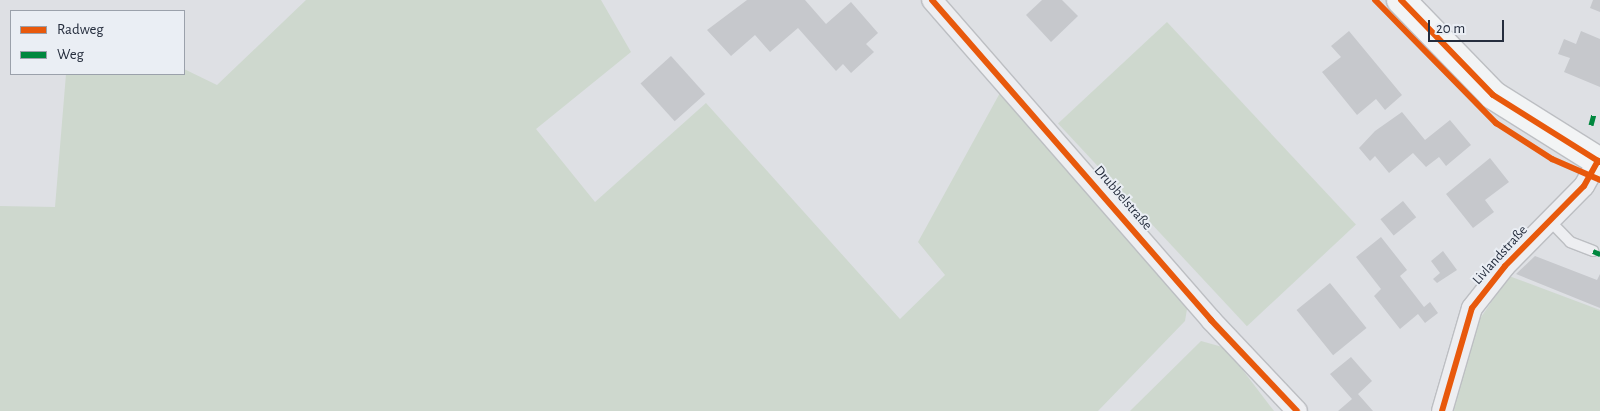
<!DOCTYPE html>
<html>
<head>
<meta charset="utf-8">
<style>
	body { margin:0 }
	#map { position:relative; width:1600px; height:411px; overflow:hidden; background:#dee0e4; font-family:"Alegreya Sans",sans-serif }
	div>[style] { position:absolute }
	.green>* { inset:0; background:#ced8ce; transform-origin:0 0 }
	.building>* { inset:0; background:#c6c8cc; transform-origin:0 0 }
	.roads { filter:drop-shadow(1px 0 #bcbec2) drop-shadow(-1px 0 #bcbec2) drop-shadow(0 1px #bcbec2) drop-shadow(0 -1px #bcbec2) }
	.lane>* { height:10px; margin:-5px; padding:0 5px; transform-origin:5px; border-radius:5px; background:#edeef1 }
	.street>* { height:20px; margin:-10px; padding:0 10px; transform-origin:10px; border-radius:10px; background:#edeef1 }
	.secondary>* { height:28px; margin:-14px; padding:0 14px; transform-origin:14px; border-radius:14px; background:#f2f4f5 }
	.quiet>* { height:5px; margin-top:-2.5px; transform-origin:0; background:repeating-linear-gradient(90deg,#00873e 0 10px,transparent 0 15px) }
	.cycleway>* { height:6px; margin:-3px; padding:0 3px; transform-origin:3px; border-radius:3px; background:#e8590c }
	span { translate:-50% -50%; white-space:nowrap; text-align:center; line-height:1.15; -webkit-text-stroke:4px #eaeef4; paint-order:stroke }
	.street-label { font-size:14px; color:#252d3d }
	.legend { position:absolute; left:10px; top:10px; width:175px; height:65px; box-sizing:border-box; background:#eaeef4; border:1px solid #9ba1ab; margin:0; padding:6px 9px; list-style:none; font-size:15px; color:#252d3d }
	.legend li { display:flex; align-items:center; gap:10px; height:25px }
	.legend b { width:25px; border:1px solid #9ba1ab }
	.scale { position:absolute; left:1428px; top:20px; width:76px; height:22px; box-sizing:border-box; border:2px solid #252d3d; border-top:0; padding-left:6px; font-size:15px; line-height:18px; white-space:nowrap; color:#252d3d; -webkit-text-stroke:4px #eaeef4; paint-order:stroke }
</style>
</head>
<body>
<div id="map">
	<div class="green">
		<i style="clip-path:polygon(306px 0,601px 0,631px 52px,536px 129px,595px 202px,706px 103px,900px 319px,945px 275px,918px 242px,1001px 91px,1175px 291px,1187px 309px,1185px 321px,1098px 411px,0 411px,0 206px,55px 207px,66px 74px,184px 74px,184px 69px,217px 85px)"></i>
		<i style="left:1167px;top:22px;width:277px;height:149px;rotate:47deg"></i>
		<i style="clip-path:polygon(1509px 276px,1600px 310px,1600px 411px,1452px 411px,1477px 323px)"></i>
		<i style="clip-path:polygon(1201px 341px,1226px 348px,1274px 411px,1130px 411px)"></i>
	</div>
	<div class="building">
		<i style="clip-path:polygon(747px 0,805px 0,826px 24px,851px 2px,878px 33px,866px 44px,874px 52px,851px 73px,843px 64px,836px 71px,798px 28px,770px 52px,755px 35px,731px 56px,707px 30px)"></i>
		<i style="clip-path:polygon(1042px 0,1062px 0,1078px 16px,1051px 42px,1026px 15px)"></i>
		<i style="clip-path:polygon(1593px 0,1600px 0,1600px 12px,1590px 8px)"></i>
		<i style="clip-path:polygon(1349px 31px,1402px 95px,1385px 110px,1376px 99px,1357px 115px,1322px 72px,1341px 57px,1331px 46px)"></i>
		<i style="clip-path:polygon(1581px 31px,1600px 39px,1600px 87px,1564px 72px,1570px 58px,1558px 54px,1564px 39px,1576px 44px)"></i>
		<i style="left:671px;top:56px;width:51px;height:41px;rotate:48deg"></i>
		<i style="clip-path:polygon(1402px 112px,1425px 140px,1450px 120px,1471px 145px,1446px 166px,1439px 157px,1426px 167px,1413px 153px,1389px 173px,1375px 156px,1370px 161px,1359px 148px,1375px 131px)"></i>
		<i style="clip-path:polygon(1490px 158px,1509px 182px,1485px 200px,1494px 212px,1473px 228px,1446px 194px)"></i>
		<i style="left:1403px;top:201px;width:21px;height:29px;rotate:51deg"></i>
		<i style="clip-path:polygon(1381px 237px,1407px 270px,1400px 276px,1424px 307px,1430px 302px,1438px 313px,1425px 323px,1418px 314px,1400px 329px,1374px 296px,1381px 289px,1356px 257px)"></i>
		<i style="clip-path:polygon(1443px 251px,1457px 270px,1437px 283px,1433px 279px,1440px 273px,1431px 261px)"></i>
		<i style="clip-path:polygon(1535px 256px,1597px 280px,1600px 274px,1600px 308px,1516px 274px)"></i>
		<i style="left:1330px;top:283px;width:58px;height:43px;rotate:51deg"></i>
		<i style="clip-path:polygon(1351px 357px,1372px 381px,1358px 394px,1373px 411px,1338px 411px,1352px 399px,1330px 374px)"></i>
	</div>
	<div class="roads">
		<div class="lane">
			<i style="left:1549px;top:220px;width:30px;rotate:46deg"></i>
			<i style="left:1570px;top:242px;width:25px;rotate:21deg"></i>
		</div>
		<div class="street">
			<i style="left:932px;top:0;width:425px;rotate:48.9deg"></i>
			<i style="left:1211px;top:320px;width:125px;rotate:46.6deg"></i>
			<i style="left:1442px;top:411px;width:107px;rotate:-73.8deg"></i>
			<i style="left:1472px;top:308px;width:53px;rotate:-51.8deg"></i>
			<i style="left:1505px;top:266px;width:112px;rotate:-45.4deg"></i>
			<i style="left:1584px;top:186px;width:29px;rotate:-61deg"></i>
		</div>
		<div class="secondary">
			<i style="left:1401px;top:0;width:132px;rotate:45.9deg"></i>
			<i style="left:1493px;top:95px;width:126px;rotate:32.1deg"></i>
		</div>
	</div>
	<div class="quiet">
		<i style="left:1591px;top:125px;width:11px;rotate:-75deg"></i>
		<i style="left:1593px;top:251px;width:8px;rotate:23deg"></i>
	</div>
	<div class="cycleway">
		<i style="left:932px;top:0;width:425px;rotate:48.9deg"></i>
		<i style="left:1211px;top:320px;width:125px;rotate:46.6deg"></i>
		<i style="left:1375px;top:0;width:173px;rotate:45.5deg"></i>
		<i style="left:1496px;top:123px;width:67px;rotate:32.7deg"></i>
		<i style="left:1552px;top:159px;width:52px;rotate:23.6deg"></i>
		<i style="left:1401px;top:0;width:132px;rotate:45.9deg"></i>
		<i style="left:1493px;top:95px;width:126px;rotate:32.1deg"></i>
		<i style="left:1442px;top:411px;width:107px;rotate:-73.8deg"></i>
		<i style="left:1472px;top:308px;width:53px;rotate:-51.8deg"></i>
		<i style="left:1505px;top:266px;width:112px;rotate:-45.4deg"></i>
		<i style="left:1584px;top:186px;width:29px;rotate:-61deg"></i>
	</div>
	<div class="street-label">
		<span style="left:1123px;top:198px;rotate:49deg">Drubbelstraße</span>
		<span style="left:1500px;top:255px;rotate:-48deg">Livlandstraße</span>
	</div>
	<ul class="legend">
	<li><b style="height:6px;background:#e8590c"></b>Radweg</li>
	<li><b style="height:6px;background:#00873e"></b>Weg</li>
	</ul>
	<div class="scale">20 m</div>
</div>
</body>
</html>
